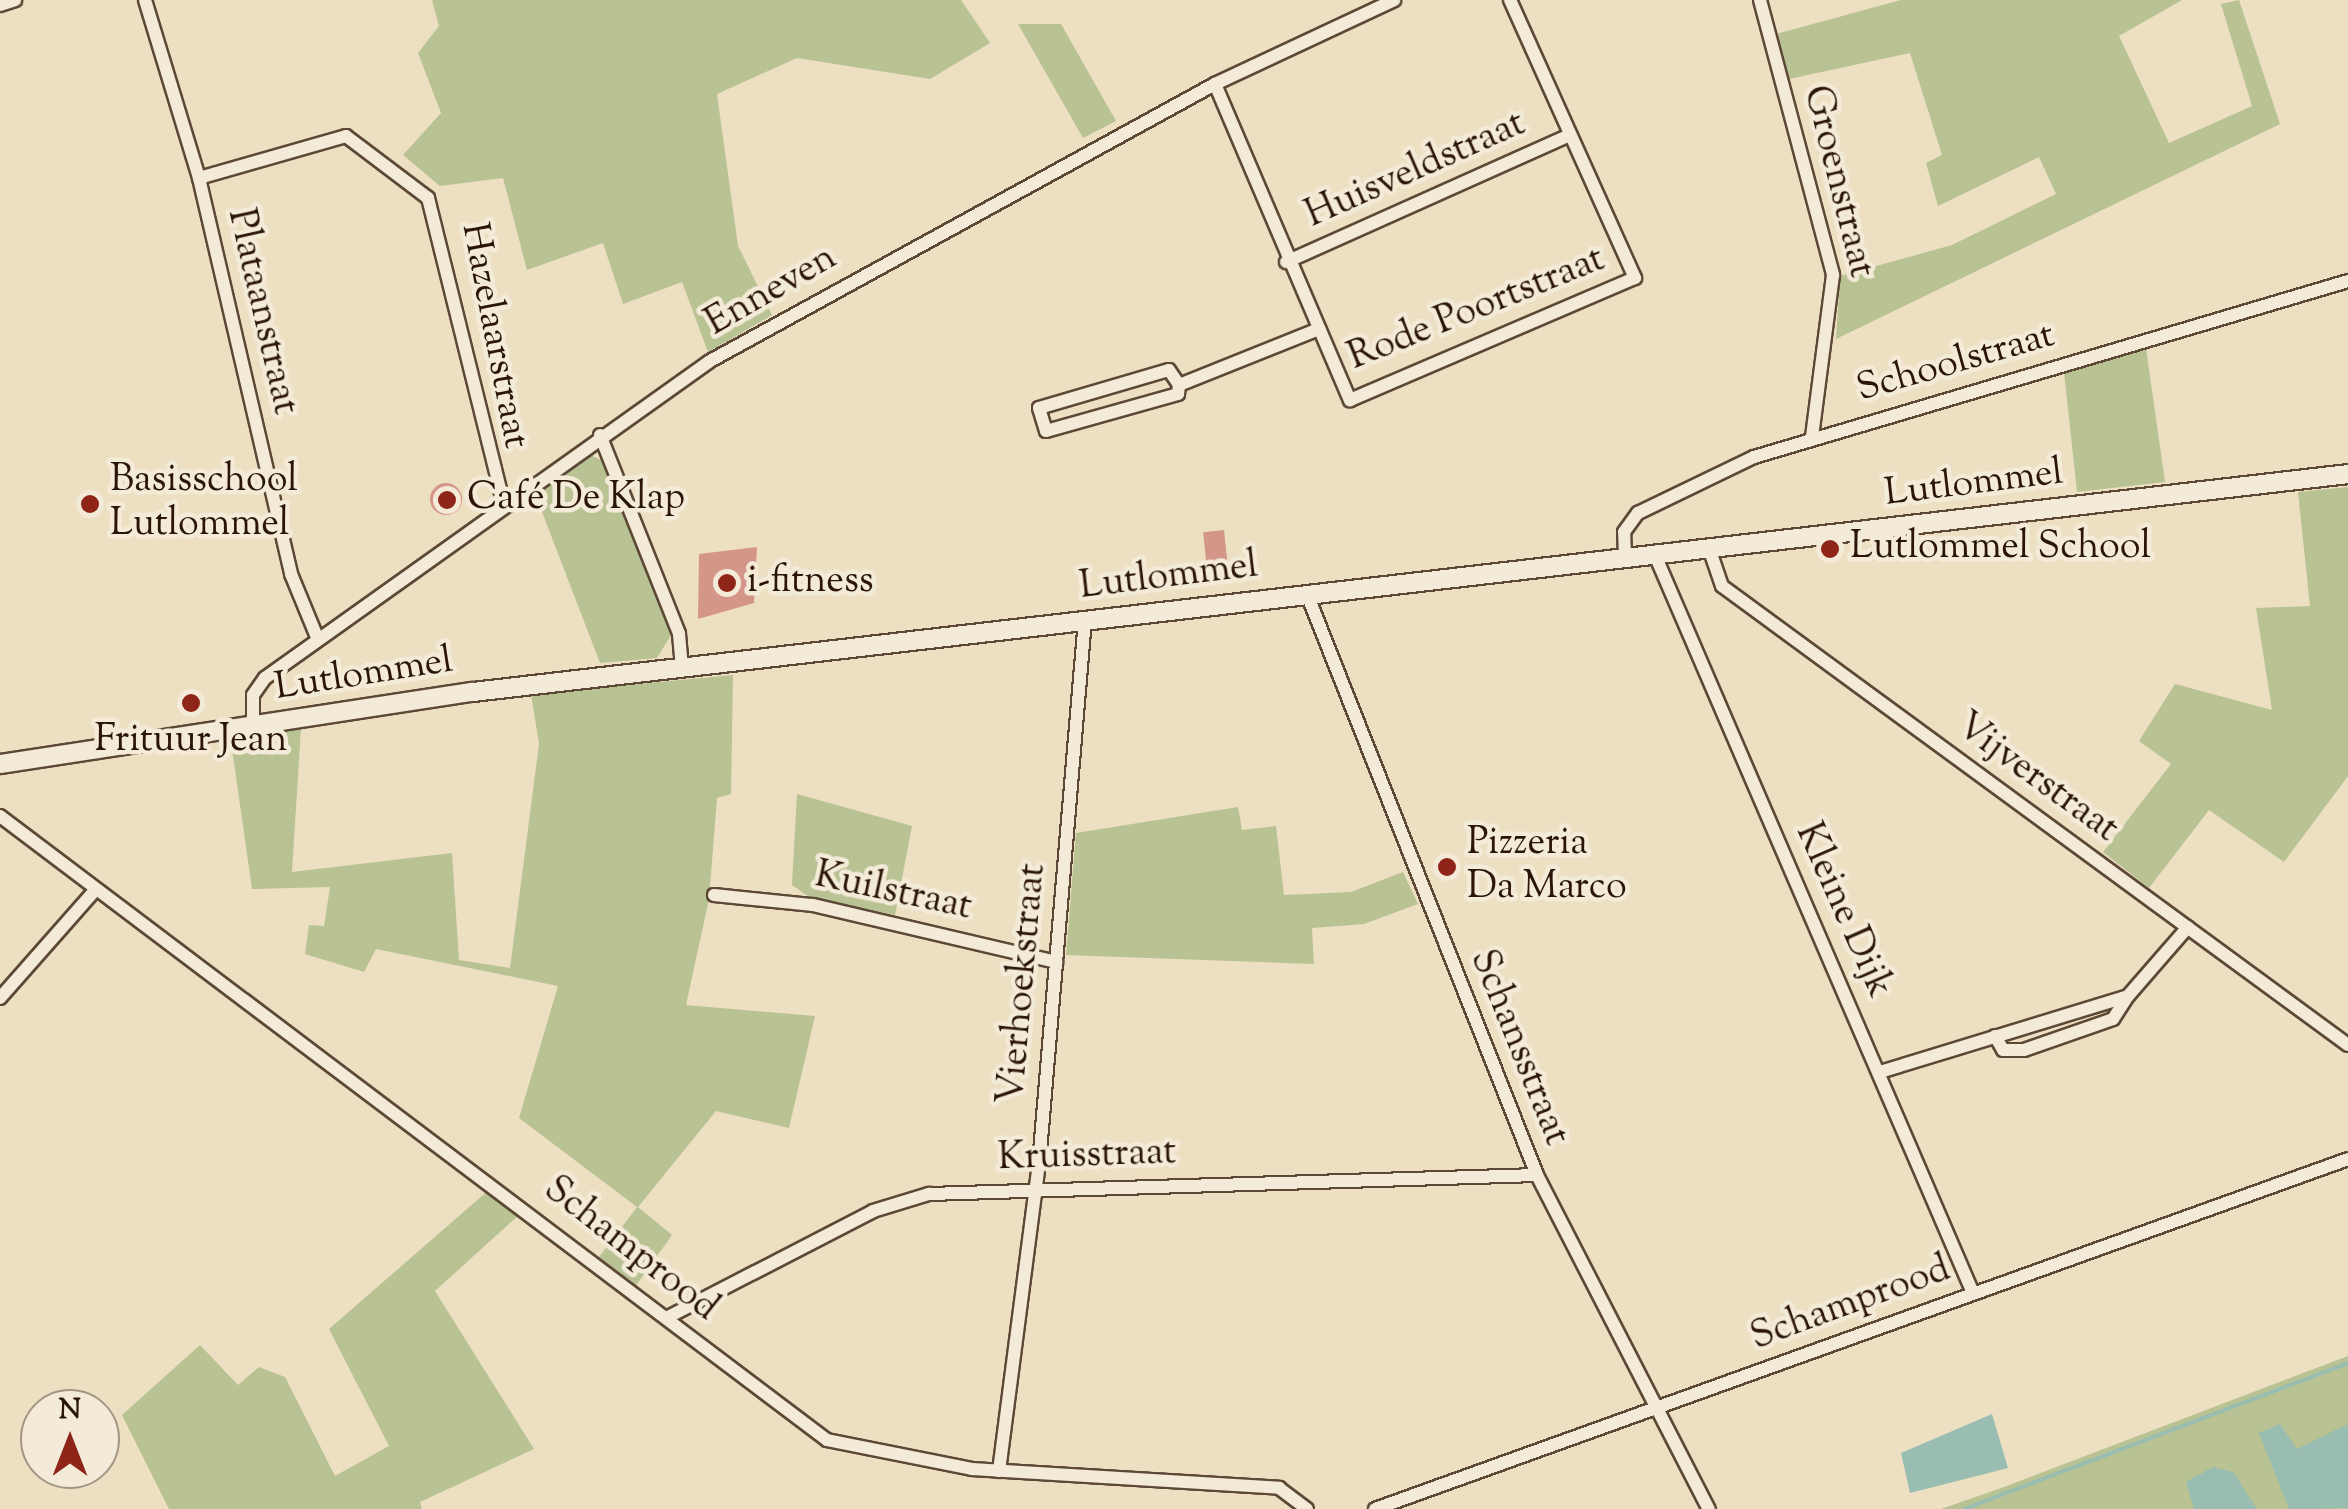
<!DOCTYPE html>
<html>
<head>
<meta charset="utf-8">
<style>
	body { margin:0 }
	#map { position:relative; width:2348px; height:1509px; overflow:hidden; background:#eddfc2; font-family:"Sorts Mill Goudy",serif }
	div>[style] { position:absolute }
	.green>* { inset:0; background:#b8c293 }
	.water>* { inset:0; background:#99bdb1 }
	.stream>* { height:4px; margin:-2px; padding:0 2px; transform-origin:2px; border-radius:2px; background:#99bdb1 }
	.building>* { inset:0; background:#d49688; transform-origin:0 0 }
	.round { border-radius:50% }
	.roads { filter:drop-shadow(2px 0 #5c4835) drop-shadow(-2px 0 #5c4835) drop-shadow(0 2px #5c4835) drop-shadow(0 -2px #5c4835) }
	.minor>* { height:12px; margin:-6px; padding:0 6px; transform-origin:6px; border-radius:6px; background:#f3ead7 }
	.secondary>* { height:18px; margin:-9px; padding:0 9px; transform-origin:9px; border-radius:9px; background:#f3ead7 }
	.dots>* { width:28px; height:28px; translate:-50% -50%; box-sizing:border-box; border:5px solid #f3ead7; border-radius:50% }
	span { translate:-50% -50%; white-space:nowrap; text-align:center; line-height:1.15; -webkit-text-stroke:9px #f3ead7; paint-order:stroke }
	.street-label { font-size:38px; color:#2b1606 }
	.poi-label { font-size:38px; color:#2b1606 }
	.left { translate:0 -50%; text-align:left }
	.north { position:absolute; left:20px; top:1389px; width:100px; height:100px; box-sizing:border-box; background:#f3ead7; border:2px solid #a39583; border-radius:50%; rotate:0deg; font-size:28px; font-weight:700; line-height:40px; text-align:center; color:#2b1606 }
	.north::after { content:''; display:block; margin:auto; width:35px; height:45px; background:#8f2418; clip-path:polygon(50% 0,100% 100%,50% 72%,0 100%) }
</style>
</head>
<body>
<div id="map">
	<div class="green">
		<i style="clip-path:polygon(432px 0,961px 0,990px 43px,930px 79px,797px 58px,717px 94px,738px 246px,772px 315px,708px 352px,682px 282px,623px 304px,603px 243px,527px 270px,503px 178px,440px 186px,403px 155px,441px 113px,418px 53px,439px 26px)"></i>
		<i style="clip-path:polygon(1901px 0,2182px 0,2119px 36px,2169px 143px,2252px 106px,2221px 4px,2239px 0,2280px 124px,1836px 339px,1840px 276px,1952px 245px,2056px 194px,2039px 157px,1938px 206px,1926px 163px,1942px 155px,1910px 53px,1789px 79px,1776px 34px)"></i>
		<i style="clip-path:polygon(1018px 24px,1061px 24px,1116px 121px,1083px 138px)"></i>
		<i style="clip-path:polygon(2146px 348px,2165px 482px,2077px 492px,2064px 372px)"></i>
		<i style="clip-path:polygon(586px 453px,603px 461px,671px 635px,657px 658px,600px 663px,534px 491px)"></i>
		<i style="clip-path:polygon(2348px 487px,2348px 776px,2284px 862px,2209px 810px,2149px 888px,2103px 852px,2171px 764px,2139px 741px,2175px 684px,2272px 710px,2256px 608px,2310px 606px,2298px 492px)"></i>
		<i style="clip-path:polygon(733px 675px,731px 794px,717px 798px,709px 899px,686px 1005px,815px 1016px,789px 1128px,716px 1111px,638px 1207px,672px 1235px,635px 1287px,599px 1257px,637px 1207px,519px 1118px,558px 986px,376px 949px,364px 972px,305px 954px,309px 925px,324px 926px,330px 887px,252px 889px,231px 742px,301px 728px,292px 872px,452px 853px,459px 960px,510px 968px,539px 744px,531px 694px)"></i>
		<i style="clip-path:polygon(797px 794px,912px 826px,895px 915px,811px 898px,792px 885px)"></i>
		<i style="clip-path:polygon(1238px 807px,1242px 830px,1276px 826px,1284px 895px,1351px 892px,1403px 872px,1418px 904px,1364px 924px,1312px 928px,1314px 964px,1066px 955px,1076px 833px)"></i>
		<i style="clip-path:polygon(490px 1189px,521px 1213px,435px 1291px,534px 1449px,420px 1502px,422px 1509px,169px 1509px,122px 1415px,200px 1345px,238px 1385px,259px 1367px,285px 1377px,335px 1476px,389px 1446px,329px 1329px)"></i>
		<i style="clip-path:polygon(2348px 1356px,2348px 1509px,1941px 1509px,2004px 1487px)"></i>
	</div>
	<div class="water">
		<i style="clip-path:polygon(1992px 1414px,2008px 1468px,1910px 1493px,1901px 1453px)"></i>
		<i style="clip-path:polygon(2280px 1424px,2297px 1449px,2348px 1424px,2348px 1508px,2289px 1509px,2259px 1433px)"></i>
		<i style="clip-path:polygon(2213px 1467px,2233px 1472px,2257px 1509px,2194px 1509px,2186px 1482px)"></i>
	</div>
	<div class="stream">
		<i style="left:1964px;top:1509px;width:411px;rotate:-20.8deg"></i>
	</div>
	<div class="building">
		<i class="round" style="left:430px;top:483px;width:32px;height:32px"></i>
		<i style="left:1224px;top:530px;width:44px;height:21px;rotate:84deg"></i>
		<i style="clip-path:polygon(757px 547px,754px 603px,698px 619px,699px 554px)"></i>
	</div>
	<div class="roads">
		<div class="minor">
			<i style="left:145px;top:0;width:186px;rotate:73.1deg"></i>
			<i style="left:199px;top:178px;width:407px;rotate:76.9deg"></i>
			<i style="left:291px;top:574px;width:68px;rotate:67.6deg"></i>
			<i style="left:1760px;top:0;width:285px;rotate:75.1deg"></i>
			<i style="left:1833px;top:275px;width:163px;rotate:97.4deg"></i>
			<i style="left:0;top:5px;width:16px;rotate:-18deg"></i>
			<i style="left:1215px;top:84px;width:344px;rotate:66.9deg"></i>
			<i style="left:1350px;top:400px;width:310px;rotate:-23.2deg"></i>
			<i style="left:1635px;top:278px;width:305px;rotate:-114.2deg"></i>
			<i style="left:199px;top:178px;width:153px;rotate:-15.9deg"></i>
			<i style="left:346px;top:136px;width:103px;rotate:37.1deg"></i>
			<i style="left:428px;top:198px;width:315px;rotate:76.1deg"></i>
			<i style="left:1286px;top:262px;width:311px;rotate:-24.1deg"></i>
			<i style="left:1179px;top:385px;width:9px;rotate:96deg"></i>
			<i style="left:1178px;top:394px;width:137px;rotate:164.3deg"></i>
			<i style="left:1046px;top:431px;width:24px;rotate:-107deg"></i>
			<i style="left:1039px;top:408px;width:135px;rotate:-16.3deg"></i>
			<i style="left:1169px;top:370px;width:18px;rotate:56deg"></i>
			<i style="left:1179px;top:385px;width:151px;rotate:-21.8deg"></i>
			<i style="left:600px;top:435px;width:214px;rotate:68.3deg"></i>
			<i style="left:679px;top:634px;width:33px;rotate:85deg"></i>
			<i style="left:1709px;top:548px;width:40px;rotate:71.1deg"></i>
			<i style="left:1722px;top:586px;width:776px;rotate:36.25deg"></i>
			<i style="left:1655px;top:555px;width:804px;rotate:66.69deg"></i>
			<i style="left:1625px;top:557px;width:25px;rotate:-92deg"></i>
			<i style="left:1624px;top:532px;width:24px;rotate:-54deg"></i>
			<i style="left:1638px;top:513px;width:129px;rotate:-25.8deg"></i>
			<i style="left:1754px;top:457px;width:620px;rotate:-16.5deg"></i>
			<i style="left:1307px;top:594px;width:625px;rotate:68.4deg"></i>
			<i style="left:1537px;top:1175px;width:376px;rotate:62.8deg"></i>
			<i style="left:253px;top:725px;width:30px;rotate:-90deg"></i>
			<i style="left:253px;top:695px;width:21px;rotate:-55deg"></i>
			<i style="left:265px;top:678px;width:546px;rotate:-35.46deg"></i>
			<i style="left:710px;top:361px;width:576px;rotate:-28.75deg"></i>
			<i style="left:1215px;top:84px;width:198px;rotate:-25.1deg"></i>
			<i style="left:0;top:816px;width:1036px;rotate:37.04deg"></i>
			<i style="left:827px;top:1440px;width:148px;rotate:11.3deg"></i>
			<i style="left:972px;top:1469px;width:308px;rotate:3.5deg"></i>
			<i style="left:1279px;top:1488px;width:35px;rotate:37deg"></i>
			<i style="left:714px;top:895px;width:100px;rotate:5.8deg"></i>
			<i style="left:813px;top:905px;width:250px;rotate:13.2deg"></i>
			<i style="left:0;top:998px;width:145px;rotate:-48.6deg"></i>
			<i style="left:1995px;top:1036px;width:16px;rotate:60deg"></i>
			<i style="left:2003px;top:1050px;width:21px"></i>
			<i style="left:2024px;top:1050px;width:94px;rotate:-19.2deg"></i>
			<i style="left:2113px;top:1019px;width:27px;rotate:-57deg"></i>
			<i style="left:1880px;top:1072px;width:259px;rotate:-17deg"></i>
			<i style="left:2128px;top:996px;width:91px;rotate:-49deg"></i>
			<i style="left:668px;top:1317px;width:231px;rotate:-27.3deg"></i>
			<i style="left:873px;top:1211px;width:59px;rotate:-16.9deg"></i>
			<i style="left:929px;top:1194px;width:608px;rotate:-1.79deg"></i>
			<i style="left:999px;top:1471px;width:310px;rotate:-82.6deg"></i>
			<i style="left:1039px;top:1164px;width:546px;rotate:-85.17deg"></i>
			<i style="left:1375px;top:1509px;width:1034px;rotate:-19.78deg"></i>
		</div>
		<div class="secondary">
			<i style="left:0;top:764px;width:478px;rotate:-8.7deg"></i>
			<i style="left:473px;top:692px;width:1888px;rotate:-6.63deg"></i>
		</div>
	</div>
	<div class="dots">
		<i style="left:447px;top:500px;background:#8f2418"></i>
		<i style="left:90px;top:504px;background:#8f2418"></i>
		<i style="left:1830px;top:549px;background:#8f2418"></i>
		<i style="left:727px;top:583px;background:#8f2418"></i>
		<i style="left:191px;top:703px;background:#8f2418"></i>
		<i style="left:1447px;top:867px;background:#8f2418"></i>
	</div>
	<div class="street-label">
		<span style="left:1416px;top:171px;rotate:-24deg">Huisveldstraat</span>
		<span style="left:1837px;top:182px;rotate:76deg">Groenstraat</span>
		<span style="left:772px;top:292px;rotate:-30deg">Enneven</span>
		<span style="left:1477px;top:310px;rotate:-22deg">Rode Poortstraat</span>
		<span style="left:261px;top:312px;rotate:77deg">Plataanstraat</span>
		<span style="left:493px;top:336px;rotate:79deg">Hazelaarstraat</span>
		<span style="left:1956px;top:364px;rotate:-16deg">Schoolstraat</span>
		<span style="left:1974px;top:485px;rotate:-7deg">Lutlommel</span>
		<span style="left:1169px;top:578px;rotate:-7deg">Lutlommel</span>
		<span style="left:364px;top:676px;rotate:-9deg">Lutlommel</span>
		<span style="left:2036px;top:779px;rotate:36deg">Vijverstraat</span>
		<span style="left:893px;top:893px;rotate:12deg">Kuilstraat</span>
		<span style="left:1842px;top:911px;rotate:66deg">Kleine Dijk</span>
		<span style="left:1024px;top:984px;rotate:-85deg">Vierhoekstraat</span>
		<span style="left:1518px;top:1048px;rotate:68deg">Schansstraat</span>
		<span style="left:1087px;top:1157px;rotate:-2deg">Kruisstraat</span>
		<span style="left:630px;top:1250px;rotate:38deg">Schamprood</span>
		<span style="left:1851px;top:1305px;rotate:-20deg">Schamprood</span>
	</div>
	<div class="poi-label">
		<span class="left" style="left:110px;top:504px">Basisschool<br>Lutlommel</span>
		<span class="left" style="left:467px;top:500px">Café De Klap</span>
		<span class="left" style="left:1850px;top:549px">Lutlommel School</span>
		<span class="left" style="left:747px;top:583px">i-fitness</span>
		<span style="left:191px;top:742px">Frituur Jean</span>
		<span class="left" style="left:1467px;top:867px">Pizzeria<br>Da Marco</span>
	</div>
	<div class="north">N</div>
</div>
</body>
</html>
